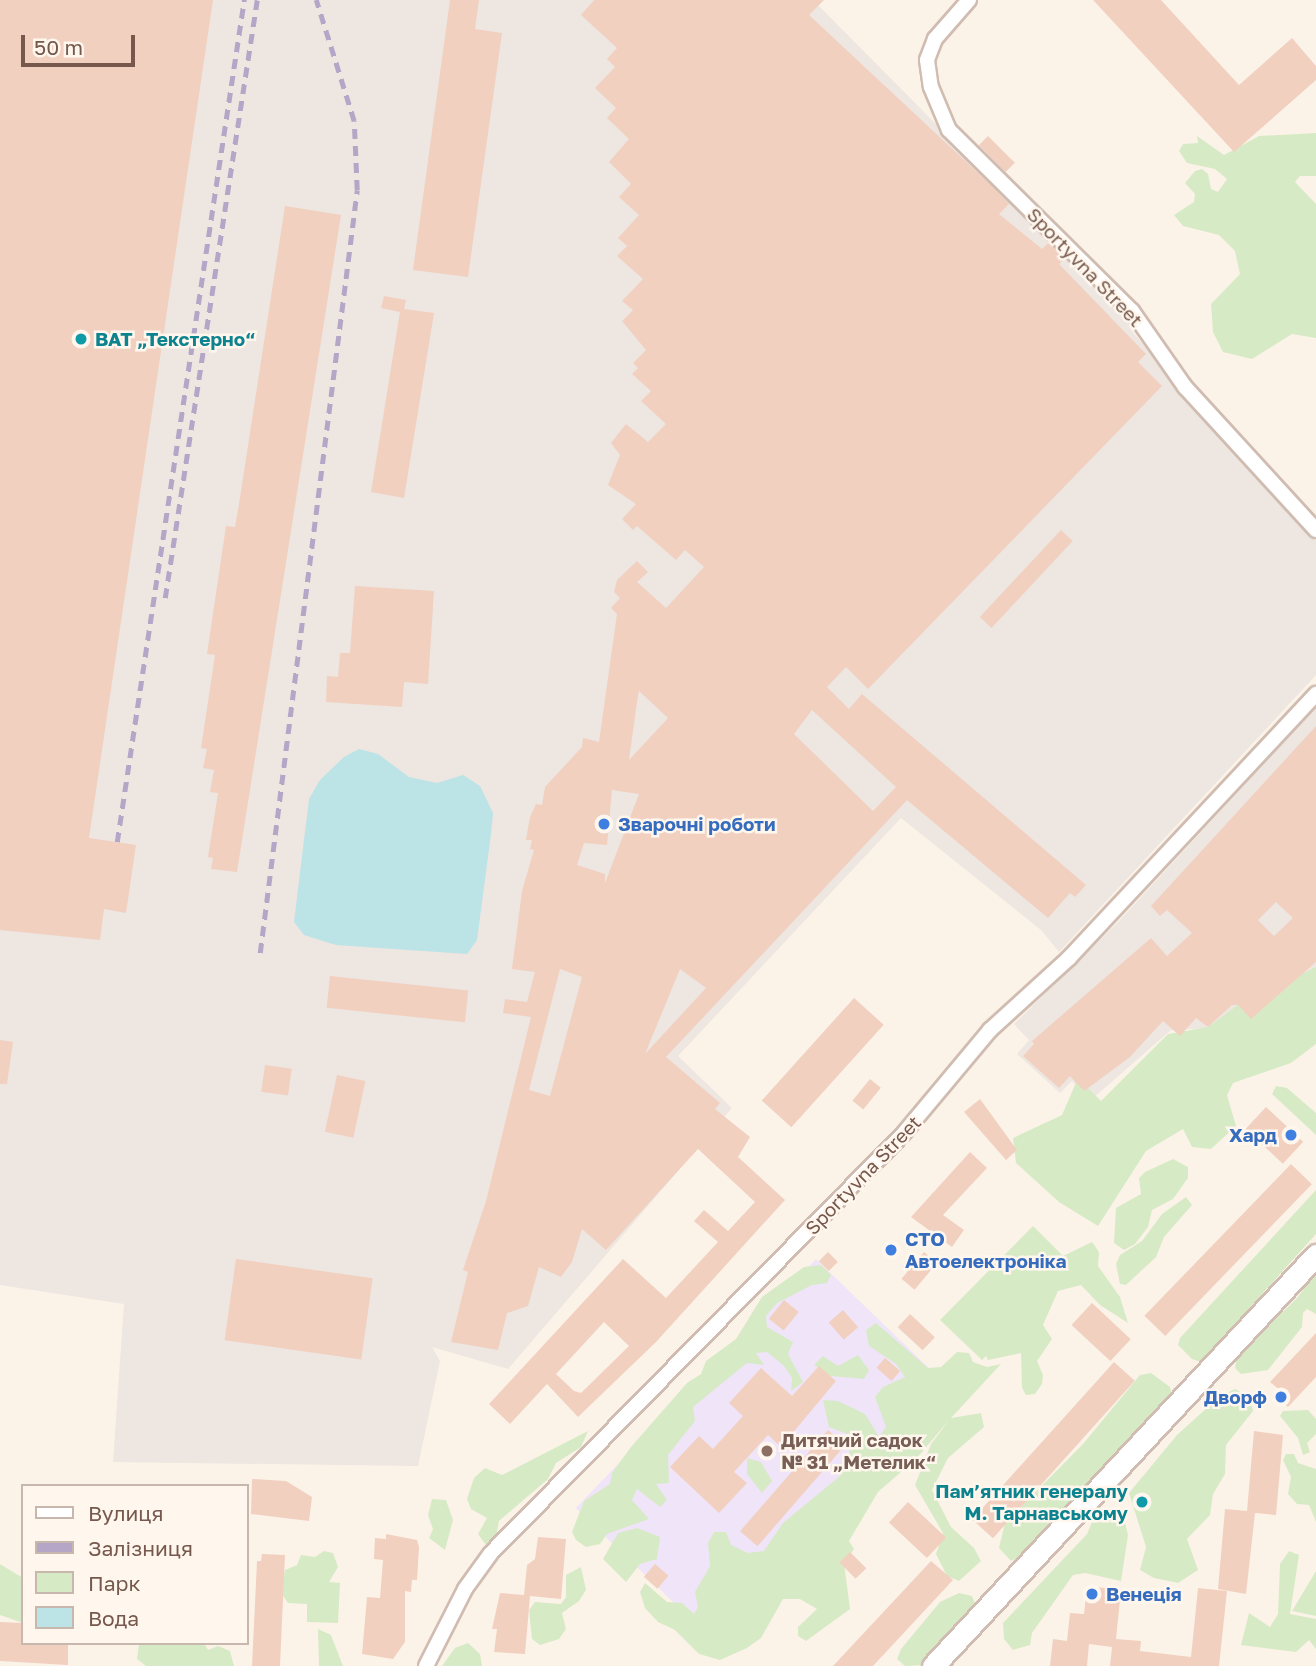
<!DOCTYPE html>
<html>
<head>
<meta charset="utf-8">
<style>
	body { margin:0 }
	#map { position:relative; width:1316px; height:1666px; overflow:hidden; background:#fcf3e8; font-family:"Golos Text",sans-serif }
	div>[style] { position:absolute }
	.industrial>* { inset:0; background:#ede6e1 }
	.education>* { inset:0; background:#f0e4f9; transform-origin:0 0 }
	.green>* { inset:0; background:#d7eac6 }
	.water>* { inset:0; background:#bce3e6 }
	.building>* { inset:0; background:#f1d0c0; transform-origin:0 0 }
	.roads { filter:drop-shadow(2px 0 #d0bcb0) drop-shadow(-2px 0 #d0bcb0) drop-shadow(0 2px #d0bcb0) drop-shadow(0 -2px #d0bcb0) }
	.street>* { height:14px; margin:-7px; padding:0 7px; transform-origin:7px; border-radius:7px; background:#fff }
	.secondary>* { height:21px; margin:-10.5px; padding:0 10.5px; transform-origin:10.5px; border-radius:10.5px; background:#fff }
	.rail>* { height:4.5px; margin-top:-2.25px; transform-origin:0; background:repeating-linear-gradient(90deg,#b5a6c7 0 10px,transparent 0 17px) }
	.dots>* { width:19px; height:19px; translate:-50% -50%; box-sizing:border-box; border:4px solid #fff7ee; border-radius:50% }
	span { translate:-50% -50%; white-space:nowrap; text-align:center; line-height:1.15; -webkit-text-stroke:5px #fff7ee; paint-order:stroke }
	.street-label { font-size:19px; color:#76584c }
	.culture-label { font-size:19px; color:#0d838f; font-weight:700 }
	.left { translate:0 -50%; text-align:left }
	.right { translate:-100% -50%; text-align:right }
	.shop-label { font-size:19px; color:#366cbe; font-weight:700 }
	.education-label { font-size:19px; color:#785e54; font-weight:700 }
	.legend { position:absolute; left:21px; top:1484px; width:228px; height:161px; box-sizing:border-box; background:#fff7ee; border:2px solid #c8b7ad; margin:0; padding:9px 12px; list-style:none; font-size:21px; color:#76584c }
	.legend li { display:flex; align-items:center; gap:14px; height:35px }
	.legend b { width:35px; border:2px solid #c8b7ad }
	.scale { position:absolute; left:21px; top:35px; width:114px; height:32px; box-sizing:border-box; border:4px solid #76584c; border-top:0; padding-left:9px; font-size:21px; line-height:24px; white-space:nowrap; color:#76584c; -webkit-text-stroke:5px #fff7ee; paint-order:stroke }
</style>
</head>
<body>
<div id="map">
	<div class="industrial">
		<i style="clip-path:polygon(0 0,813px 0,1127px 317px,1131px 330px,1188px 398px,1316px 541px,1316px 675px,1059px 952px,1041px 930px,901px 818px,678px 1056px,732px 1108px,508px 1369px,432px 1347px,440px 1361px,418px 1466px,113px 1462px,124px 1304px,0 1285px)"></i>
		<i style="clip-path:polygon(1316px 707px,1316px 974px,1254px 1026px,1171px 1030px,1091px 1100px,1072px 1081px,1060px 1093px,1017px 1054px,1029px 1040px,1014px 1024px,1119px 921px)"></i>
	</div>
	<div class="education">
		<i style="left:816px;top:1259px;width:197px;height:346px;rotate:44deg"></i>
	</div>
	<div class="green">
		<i style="clip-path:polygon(1316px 133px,1316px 176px,1300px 176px,1295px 182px,1316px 204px,1316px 338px,1292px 334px,1252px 359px,1223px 352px,1213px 332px,1211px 304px,1240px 274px,1235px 251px,1219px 235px,1183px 226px,1174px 215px,1194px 202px,1195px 194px,1185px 183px,1195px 171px,1202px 169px,1208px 174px,1211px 189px,1218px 192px,1227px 179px,1215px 169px,1187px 163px,1179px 151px,1183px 144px,1198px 143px,1197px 136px,1224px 155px,1259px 136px)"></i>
		<i style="clip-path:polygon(1316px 967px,1316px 1044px,1291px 1063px,1233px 1083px,1227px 1095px,1236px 1126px,1211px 1149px,1192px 1147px,1183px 1129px,1146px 1151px,1098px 1226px,1059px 1202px,1016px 1163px,1013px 1138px,1062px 1115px,1078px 1078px,1101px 1101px,1168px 1034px,1208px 1027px,1238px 1005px)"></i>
		<i style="clip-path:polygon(1276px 1086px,1287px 1088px,1316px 1113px,1316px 1135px,1272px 1094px)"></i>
		<i style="clip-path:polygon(1173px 1159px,1188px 1167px,1188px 1178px,1173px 1199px,1152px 1210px,1148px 1227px,1135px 1244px,1124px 1250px,1114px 1243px,1116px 1208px,1141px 1194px,1139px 1178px,1145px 1172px)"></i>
		<i style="clip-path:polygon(1316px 1190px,1316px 1234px,1201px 1362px,1192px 1359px,1178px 1345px,1180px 1338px)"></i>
		<i style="clip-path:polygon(1186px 1197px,1192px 1205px,1164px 1237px,1156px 1257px,1126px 1285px,1120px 1284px,1116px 1264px,1120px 1255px,1142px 1241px,1162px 1214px)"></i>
		<i style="clip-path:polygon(1033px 1226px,1063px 1256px,1092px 1242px,1099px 1252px,1098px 1266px,1120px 1297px,1128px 1323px,1100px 1305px,1081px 1285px,1058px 1291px,1043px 1325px,1052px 1339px,1037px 1361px,1043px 1375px,1042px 1384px,1035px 1394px,1026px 1395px,1022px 1388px,1021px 1353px,988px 1360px,986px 1356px,982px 1360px,940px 1320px)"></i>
		<i style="clip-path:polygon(821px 1265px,831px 1275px,827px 1283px,812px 1285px,777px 1303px,766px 1316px,767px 1327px,793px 1342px,788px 1354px,803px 1382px,791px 1391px,792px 1378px,784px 1366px,767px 1352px,756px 1353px,764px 1365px,747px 1363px,693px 1407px,695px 1421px,668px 1455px,669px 1483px,656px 1484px,667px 1500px,660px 1507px,637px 1489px,632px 1500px,649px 1519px,607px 1534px,600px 1544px,586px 1547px,576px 1540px,572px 1532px,584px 1501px,610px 1484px,612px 1473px,631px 1447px,687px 1383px,701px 1374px,706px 1361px,736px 1339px,762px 1297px,804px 1267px)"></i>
		<i style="clip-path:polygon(1316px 1273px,1316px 1314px,1307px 1309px,1303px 1313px,1302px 1327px,1268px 1370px,1241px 1374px,1235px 1368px,1237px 1357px,1297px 1298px)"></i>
		<i style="clip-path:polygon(876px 1323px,928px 1368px,941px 1367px,957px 1352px,969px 1353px,973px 1362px,987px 1367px,1001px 1364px,951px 1418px,981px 1413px,984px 1427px,948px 1458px,932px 1490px,951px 1527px,974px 1548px,981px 1561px,959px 1581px,947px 1576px,936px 1554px,943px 1533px,915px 1485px,931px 1444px,950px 1419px,916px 1459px,878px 1492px,849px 1541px,854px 1549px,844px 1563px,850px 1609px,806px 1641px,798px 1636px,798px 1627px,817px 1609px,800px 1599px,783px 1599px,761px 1638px,747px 1648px,720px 1660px,699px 1654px,675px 1630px,658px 1622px,645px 1608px,640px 1592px,645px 1583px,667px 1602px,682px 1603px,694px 1614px,698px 1607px,695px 1592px,710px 1566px,708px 1543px,714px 1532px,726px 1532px,731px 1545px,748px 1553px,764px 1551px,783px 1523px,840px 1476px,849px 1455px,850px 1435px,829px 1427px,823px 1400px,838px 1401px,865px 1414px,879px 1437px,886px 1427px,875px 1397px,883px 1387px,905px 1377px,896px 1364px,869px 1346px,866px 1330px)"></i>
		<i style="clip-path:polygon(858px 1355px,869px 1370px,864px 1379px,830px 1376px,814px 1365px,823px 1356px,838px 1366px)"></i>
		<i style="clip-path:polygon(1151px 1373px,1170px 1387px,1172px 1397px,1036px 1548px,1011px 1561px,999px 1548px,1005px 1523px,1083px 1444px,1140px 1375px)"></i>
		<i style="clip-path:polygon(1235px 1389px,1249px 1396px,1253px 1411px,1226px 1445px,1225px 1474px,1213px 1494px,1210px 1515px,1187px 1539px,1198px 1570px,1178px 1583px,1154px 1578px,1140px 1570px,1146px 1547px,1129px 1493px,1177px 1435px,1219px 1397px)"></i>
		<i style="clip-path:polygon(1308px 1410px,1316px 1419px,1316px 1434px,1307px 1443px,1310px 1452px,1303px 1455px,1298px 1438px,1280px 1416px,1283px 1411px)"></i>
		<i style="clip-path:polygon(588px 1431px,581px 1447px,556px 1463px,548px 1479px,499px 1521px,496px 1537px,486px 1545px,478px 1534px,487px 1518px,471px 1509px,467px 1499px,474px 1478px,485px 1468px,502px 1475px)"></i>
		<i style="clip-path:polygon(1286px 1454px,1294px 1454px,1298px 1463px,1316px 1469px,1316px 1522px,1309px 1505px,1297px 1504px,1288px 1494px,1291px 1477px,1283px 1460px)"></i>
		<i style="clip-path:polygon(747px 1458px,761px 1462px,772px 1481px,762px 1493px,747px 1474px)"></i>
		<i style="clip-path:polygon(432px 1499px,446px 1500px,453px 1520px,445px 1550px,429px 1538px,433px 1529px,428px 1515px)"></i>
		<i style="clip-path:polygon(1115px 1510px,1124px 1518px,1128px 1535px,1121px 1581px,1085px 1573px,1073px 1575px,1032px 1633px,1030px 1645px,1013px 1650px,1004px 1639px,1003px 1623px,1087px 1534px,1092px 1522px)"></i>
		<i style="clip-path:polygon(637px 1528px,660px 1537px,657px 1559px,640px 1564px,626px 1582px,603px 1559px,618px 1533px)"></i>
		<i style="clip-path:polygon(324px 1551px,333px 1553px,338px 1567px,329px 1582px,340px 1583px,338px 1623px,307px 1622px,307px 1604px,288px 1603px,281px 1593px,285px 1570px,297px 1565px,301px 1555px,315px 1557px)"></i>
		<i style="clip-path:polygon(1289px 1551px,1299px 1555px,1290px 1614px,1316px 1619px,1316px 1649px,1309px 1640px,1296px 1652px,1241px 1645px,1249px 1613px,1270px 1627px,1278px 1614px,1280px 1564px)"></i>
		<i style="clip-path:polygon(0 1564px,23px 1578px,23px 1623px,0 1615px)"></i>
		<i style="clip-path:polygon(581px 1567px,586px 1590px,579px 1601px,562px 1613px,566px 1629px,559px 1639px,540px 1645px,532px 1639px,529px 1610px,535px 1602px,561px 1604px,566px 1597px,566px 1575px)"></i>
		<i style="clip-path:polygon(1316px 1571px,1316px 1616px,1292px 1611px)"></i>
		<i style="clip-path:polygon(959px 1593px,972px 1596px,977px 1608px,957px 1632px,941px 1642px,924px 1665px,905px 1666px,897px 1659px,901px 1649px,940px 1602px)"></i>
		<i style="clip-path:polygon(318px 1629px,331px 1635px,343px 1666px,319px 1666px)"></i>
		<i style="clip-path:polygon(139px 1643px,204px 1643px,208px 1650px,218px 1646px,230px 1651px,234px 1666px,146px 1666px,137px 1659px)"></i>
		<i style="clip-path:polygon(468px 1643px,480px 1654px,482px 1666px,442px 1666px,455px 1648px)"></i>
	</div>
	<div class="water">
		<i style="clip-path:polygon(359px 749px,378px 754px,409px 777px,437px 783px,463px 775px,480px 786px,493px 813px,491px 834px,477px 940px,467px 954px,336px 945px,304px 935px,294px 922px,309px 799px,320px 780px,344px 757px)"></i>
	</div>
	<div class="building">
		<i style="clip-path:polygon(0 0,213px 0,89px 838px,136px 845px,126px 913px,104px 909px,100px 940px,0 930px)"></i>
		<i style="clip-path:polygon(450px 0,479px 0,475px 29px,502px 33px,468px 277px,413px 270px)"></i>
		<i style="clip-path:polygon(evenodd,594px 0,824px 0,809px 15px,992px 186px,1009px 204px,999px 214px,1042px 249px,1049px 242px,1065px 258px,1059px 264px,1146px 354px,1138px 362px,1162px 386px,868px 689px,846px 667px,827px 687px,849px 709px,862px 694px,1086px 885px,1075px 897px,1070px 893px,1048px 918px,907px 800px,666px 1057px,720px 1103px,715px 1109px,750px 1137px,738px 1157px,785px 1200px,656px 1342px,578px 1417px,547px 1384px,510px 1424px,489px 1404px,623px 1259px,666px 1298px,718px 1242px,694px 1221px,704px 1210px,728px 1231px,755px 1202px,698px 1149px,606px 1250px,582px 1229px,572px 1262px,561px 1277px,539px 1267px,528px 1306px,507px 1313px,498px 1350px,451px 1342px,468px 1272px,463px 1270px,486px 1201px,531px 1017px,503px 1013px,505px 999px,527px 1002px,535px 972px,512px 969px,522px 891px,534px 850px,530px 849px,532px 840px,526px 840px,530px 817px,536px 804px,542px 805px,545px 787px,582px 747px,583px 738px,599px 742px,617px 614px,611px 608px,620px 598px,614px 592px,617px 580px,637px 561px,648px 572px,637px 582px,666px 608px,704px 567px,685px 550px,676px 560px,637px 526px,633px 530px,622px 519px,636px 504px,608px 485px,620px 455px,611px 443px,626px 424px,648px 442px,666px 424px,641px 401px,651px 391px,632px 374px,638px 368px,633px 363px,646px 350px,622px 321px,633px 310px,622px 301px,643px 279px,617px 256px,627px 246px,618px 238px,639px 215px,619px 197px,631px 184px,609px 162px,629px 139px,607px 118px,616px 108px,595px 88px,615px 67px,607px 59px,617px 48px,581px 15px,594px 0,639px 691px,668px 718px,629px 760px,637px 702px,639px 691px,594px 0,812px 710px,896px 787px,873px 811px,794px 734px,812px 710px,594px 0,612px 790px,639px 794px,605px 883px,605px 874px,577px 865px,584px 843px,607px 845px,612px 790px,594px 0,560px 969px,582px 977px,550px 1096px,529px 1090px,560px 969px,594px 0,680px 969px,706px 988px,645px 1054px,680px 969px,594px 0,604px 1322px,629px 1346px,581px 1393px,574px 1391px,556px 1374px,604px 1322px)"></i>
		<i style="clip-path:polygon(1093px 0,1161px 0,1239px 85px,1292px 38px,1316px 66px,1316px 80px,1234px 152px)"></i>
		<i style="left:988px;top:136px;width:38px;height:13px;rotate:45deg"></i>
		<i style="clip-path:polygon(285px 206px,341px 215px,237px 872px,211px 869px,213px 858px,208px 857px,218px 793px,210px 792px,214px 770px,203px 768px,207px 749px,201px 748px,215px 655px,207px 654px,226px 526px,235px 527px,239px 504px)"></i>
		<i style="clip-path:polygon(384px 296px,406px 300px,404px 309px,434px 313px,404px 498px,371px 492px,400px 312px,381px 308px)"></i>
		<i style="left:1061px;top:530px;width:16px;height:119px;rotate:43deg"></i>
		<i style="clip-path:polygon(355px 586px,434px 591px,428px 684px,404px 682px,402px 707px,326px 702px,327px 676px,338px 677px,340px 653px,350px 653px)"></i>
		<i style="clip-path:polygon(evenodd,1316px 726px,1316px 962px,1251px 1019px,1238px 1005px,1232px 1005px,1208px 1027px,1196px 1018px,1180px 1036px,1163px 1021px,1130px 1057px,1084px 1091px,1070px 1076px,1059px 1088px,1023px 1056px,1034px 1044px,1032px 1041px,1151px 938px,1167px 956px,1192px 933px,1167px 910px,1160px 916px,1151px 906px,1316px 726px,1276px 902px,1293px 918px,1274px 936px,1258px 920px,1276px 902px)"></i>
		<i style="left:330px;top:976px;width:139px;height:32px;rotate:6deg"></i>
		<i style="left:854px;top:998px;width:40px;height:138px;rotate:42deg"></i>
		<i style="clip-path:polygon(0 1040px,13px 1042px,7px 1084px,0 1084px)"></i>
		<i style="left:265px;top:1065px;width:27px;height:27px;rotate:8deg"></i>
		<i style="left:337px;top:1075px;width:29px;height:58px;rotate:12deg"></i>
		<i style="left:870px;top:1079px;width:14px;height:28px;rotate:39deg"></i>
		<i style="clip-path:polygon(980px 1099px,1017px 1150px,1006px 1160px,964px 1112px)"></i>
		<i style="left:1266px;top:1107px;width:51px;height:30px;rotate:43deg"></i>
		<i style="clip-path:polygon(970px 1152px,987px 1168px,943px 1215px,964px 1230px,952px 1247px,911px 1217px)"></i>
		<i style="left:1291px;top:1164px;width:29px;height:211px;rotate:44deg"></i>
		<i style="left:828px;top:1252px;width:14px;height:13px;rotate:45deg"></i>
		<i style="left:924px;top:1252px;width:17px;height:35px;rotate:40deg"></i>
		<i style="left:236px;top:1259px;width:138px;height:82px;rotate:8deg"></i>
		<i style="left:784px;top:1300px;width:19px;height:24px;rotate:39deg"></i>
		<i style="left:1092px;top:1303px;width:53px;height:30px;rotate:43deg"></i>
		<i style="left:843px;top:1310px;width:23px;height:19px;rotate:49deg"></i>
		<i style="left:910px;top:1314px;width:34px;height:18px;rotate:43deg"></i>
		<i style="clip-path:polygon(1316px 1333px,1316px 1377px,1288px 1407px,1278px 1398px,1283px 1393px,1270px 1382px)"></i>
		<i style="left:885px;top:1358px;width:20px;height:13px;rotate:41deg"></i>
		<i style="left:1114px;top:1362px;width:28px;height:212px;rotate:42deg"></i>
		<i style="clip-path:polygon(819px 1366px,836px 1381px,781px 1447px,768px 1435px,734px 1472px,747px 1483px,719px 1513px,670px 1467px,699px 1436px,713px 1449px,743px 1416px,729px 1403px,761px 1368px,792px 1396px)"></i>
		<i style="left:828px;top:1430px;width:23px;height:134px;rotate:41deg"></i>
		<i style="clip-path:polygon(1254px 1431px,1283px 1435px,1276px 1515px,1255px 1513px,1246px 1594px,1218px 1589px,1225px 1509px,1247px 1511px)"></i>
		<i style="clip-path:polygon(252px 1479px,286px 1481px,312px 1497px,309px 1521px,251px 1514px)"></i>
		<i style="left:908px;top:1502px;width:52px;height:28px;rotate:43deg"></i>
		<i style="clip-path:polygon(386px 1534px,417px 1540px,419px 1547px,417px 1580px,412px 1580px,411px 1592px,405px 1591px,405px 1642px,393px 1659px,362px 1654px,367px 1597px,380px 1598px,383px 1560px,374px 1559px,375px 1538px,386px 1539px)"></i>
		<i style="clip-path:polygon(538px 1537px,566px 1539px,561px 1599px,530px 1596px,525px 1654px,494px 1652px,497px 1629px,492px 1629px,500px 1593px,524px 1595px,527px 1565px,535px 1559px)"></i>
		<i style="left:850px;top:1552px;width:23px;height:15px;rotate:45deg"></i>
		<i style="clip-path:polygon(262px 1554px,285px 1555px,280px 1666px,252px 1666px,257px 1561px,261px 1561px)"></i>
		<i style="clip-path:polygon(931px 1561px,953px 1580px,873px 1666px,833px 1666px)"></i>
		<i style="left:655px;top:1564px;width:18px;height:17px;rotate:41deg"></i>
		<i style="clip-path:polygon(1087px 1586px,1121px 1590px,1116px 1639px,1141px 1641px,1140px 1651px,1191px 1657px,1198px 1588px,1227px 1591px,1219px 1666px,1110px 1666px,1112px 1647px,1089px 1644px,1087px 1666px,1050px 1666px,1053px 1639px,1067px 1641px,1070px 1613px,1084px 1614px)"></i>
		<i style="clip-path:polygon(0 1622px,23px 1623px,23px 1643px,68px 1643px,68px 1665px,0 1661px)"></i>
	</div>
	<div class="roads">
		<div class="street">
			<i style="left:969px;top:0;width:52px;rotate:131.1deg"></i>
			<i style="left:935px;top:39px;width:22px;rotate:111deg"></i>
			<i style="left:927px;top:60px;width:27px;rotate:82deg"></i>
			<i style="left:931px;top:87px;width:47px;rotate:67.3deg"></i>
			<i style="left:949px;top:130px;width:257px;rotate:44.7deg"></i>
			<i style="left:1132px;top:311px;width:93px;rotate:55.1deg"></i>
			<i style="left:1185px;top:387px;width:194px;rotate:47.5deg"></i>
			<i style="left:426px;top:1666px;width:86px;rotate:-63.1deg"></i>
			<i style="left:465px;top:1589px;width:44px;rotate:-54.2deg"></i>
			<i style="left:491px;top:1553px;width:589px;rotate:-45.48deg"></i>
			<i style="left:904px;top:1133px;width:134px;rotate:-50.1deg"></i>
			<i style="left:990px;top:1030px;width:107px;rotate:-42.3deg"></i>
			<i style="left:1069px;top:958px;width:362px;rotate:-46.9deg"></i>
		</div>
		<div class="secondary">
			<i style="left:933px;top:1666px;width:562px;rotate:-47.02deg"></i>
		</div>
	</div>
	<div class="rail">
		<i style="left:165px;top:598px;width:605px;rotate:-81.25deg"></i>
		<i style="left:117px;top:842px;width:852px;rotate:-81.42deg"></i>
		<i style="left:260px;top:953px;width:769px;rotate:-82.75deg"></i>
		<i style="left:357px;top:190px;width:69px;rotate:-92.5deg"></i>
		<i style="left:354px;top:121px;width:127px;rotate:-107.4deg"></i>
	</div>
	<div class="dots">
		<i style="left:81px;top:339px;background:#0f9aa8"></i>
		<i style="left:604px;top:824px;background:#3f7fe0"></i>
		<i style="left:1291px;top:1135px;background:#3f7fe0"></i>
		<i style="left:891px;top:1250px;background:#3f7fe0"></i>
		<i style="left:1281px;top:1397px;background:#3f7fe0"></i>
		<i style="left:767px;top:1451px;background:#8d6e63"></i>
		<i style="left:1142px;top:1502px;background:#0f9aa8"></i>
		<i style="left:1092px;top:1594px;background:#3f7fe0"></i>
	</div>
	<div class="street-label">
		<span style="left:1085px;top:267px;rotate:46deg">Sportyvna Street</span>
		<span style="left:863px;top:1175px;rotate:-46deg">Sportyvna Street</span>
	</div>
	<div class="culture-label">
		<span class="left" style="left:95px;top:339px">ВАТ „Текстерно“</span>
		<span class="right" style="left:1128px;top:1502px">Пам’ятник генералу<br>М. Тарнавському</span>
	</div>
	<div class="shop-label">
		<span class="left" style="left:618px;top:824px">Зварочні роботи</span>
		<span class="right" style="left:1277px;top:1135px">Хард</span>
		<span class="left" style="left:905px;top:1250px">СТО<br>Автоелектроніка</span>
		<span class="right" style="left:1267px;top:1397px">Дворф</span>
		<span class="left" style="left:1106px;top:1594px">Венеція</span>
	</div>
	<div class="education-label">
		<span class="left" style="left:781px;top:1451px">Дитячий садок<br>№ 31 „Метелик“</span>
	</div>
	<ul class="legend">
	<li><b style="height:9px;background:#fff"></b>Вулиця</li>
	<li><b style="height:9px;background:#b5a6c7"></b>Залізниця</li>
	<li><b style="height:19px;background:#d7eac6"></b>Парк</li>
	<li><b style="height:19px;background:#bce3e6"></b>Вода</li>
	</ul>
	<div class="scale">50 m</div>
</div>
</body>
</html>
